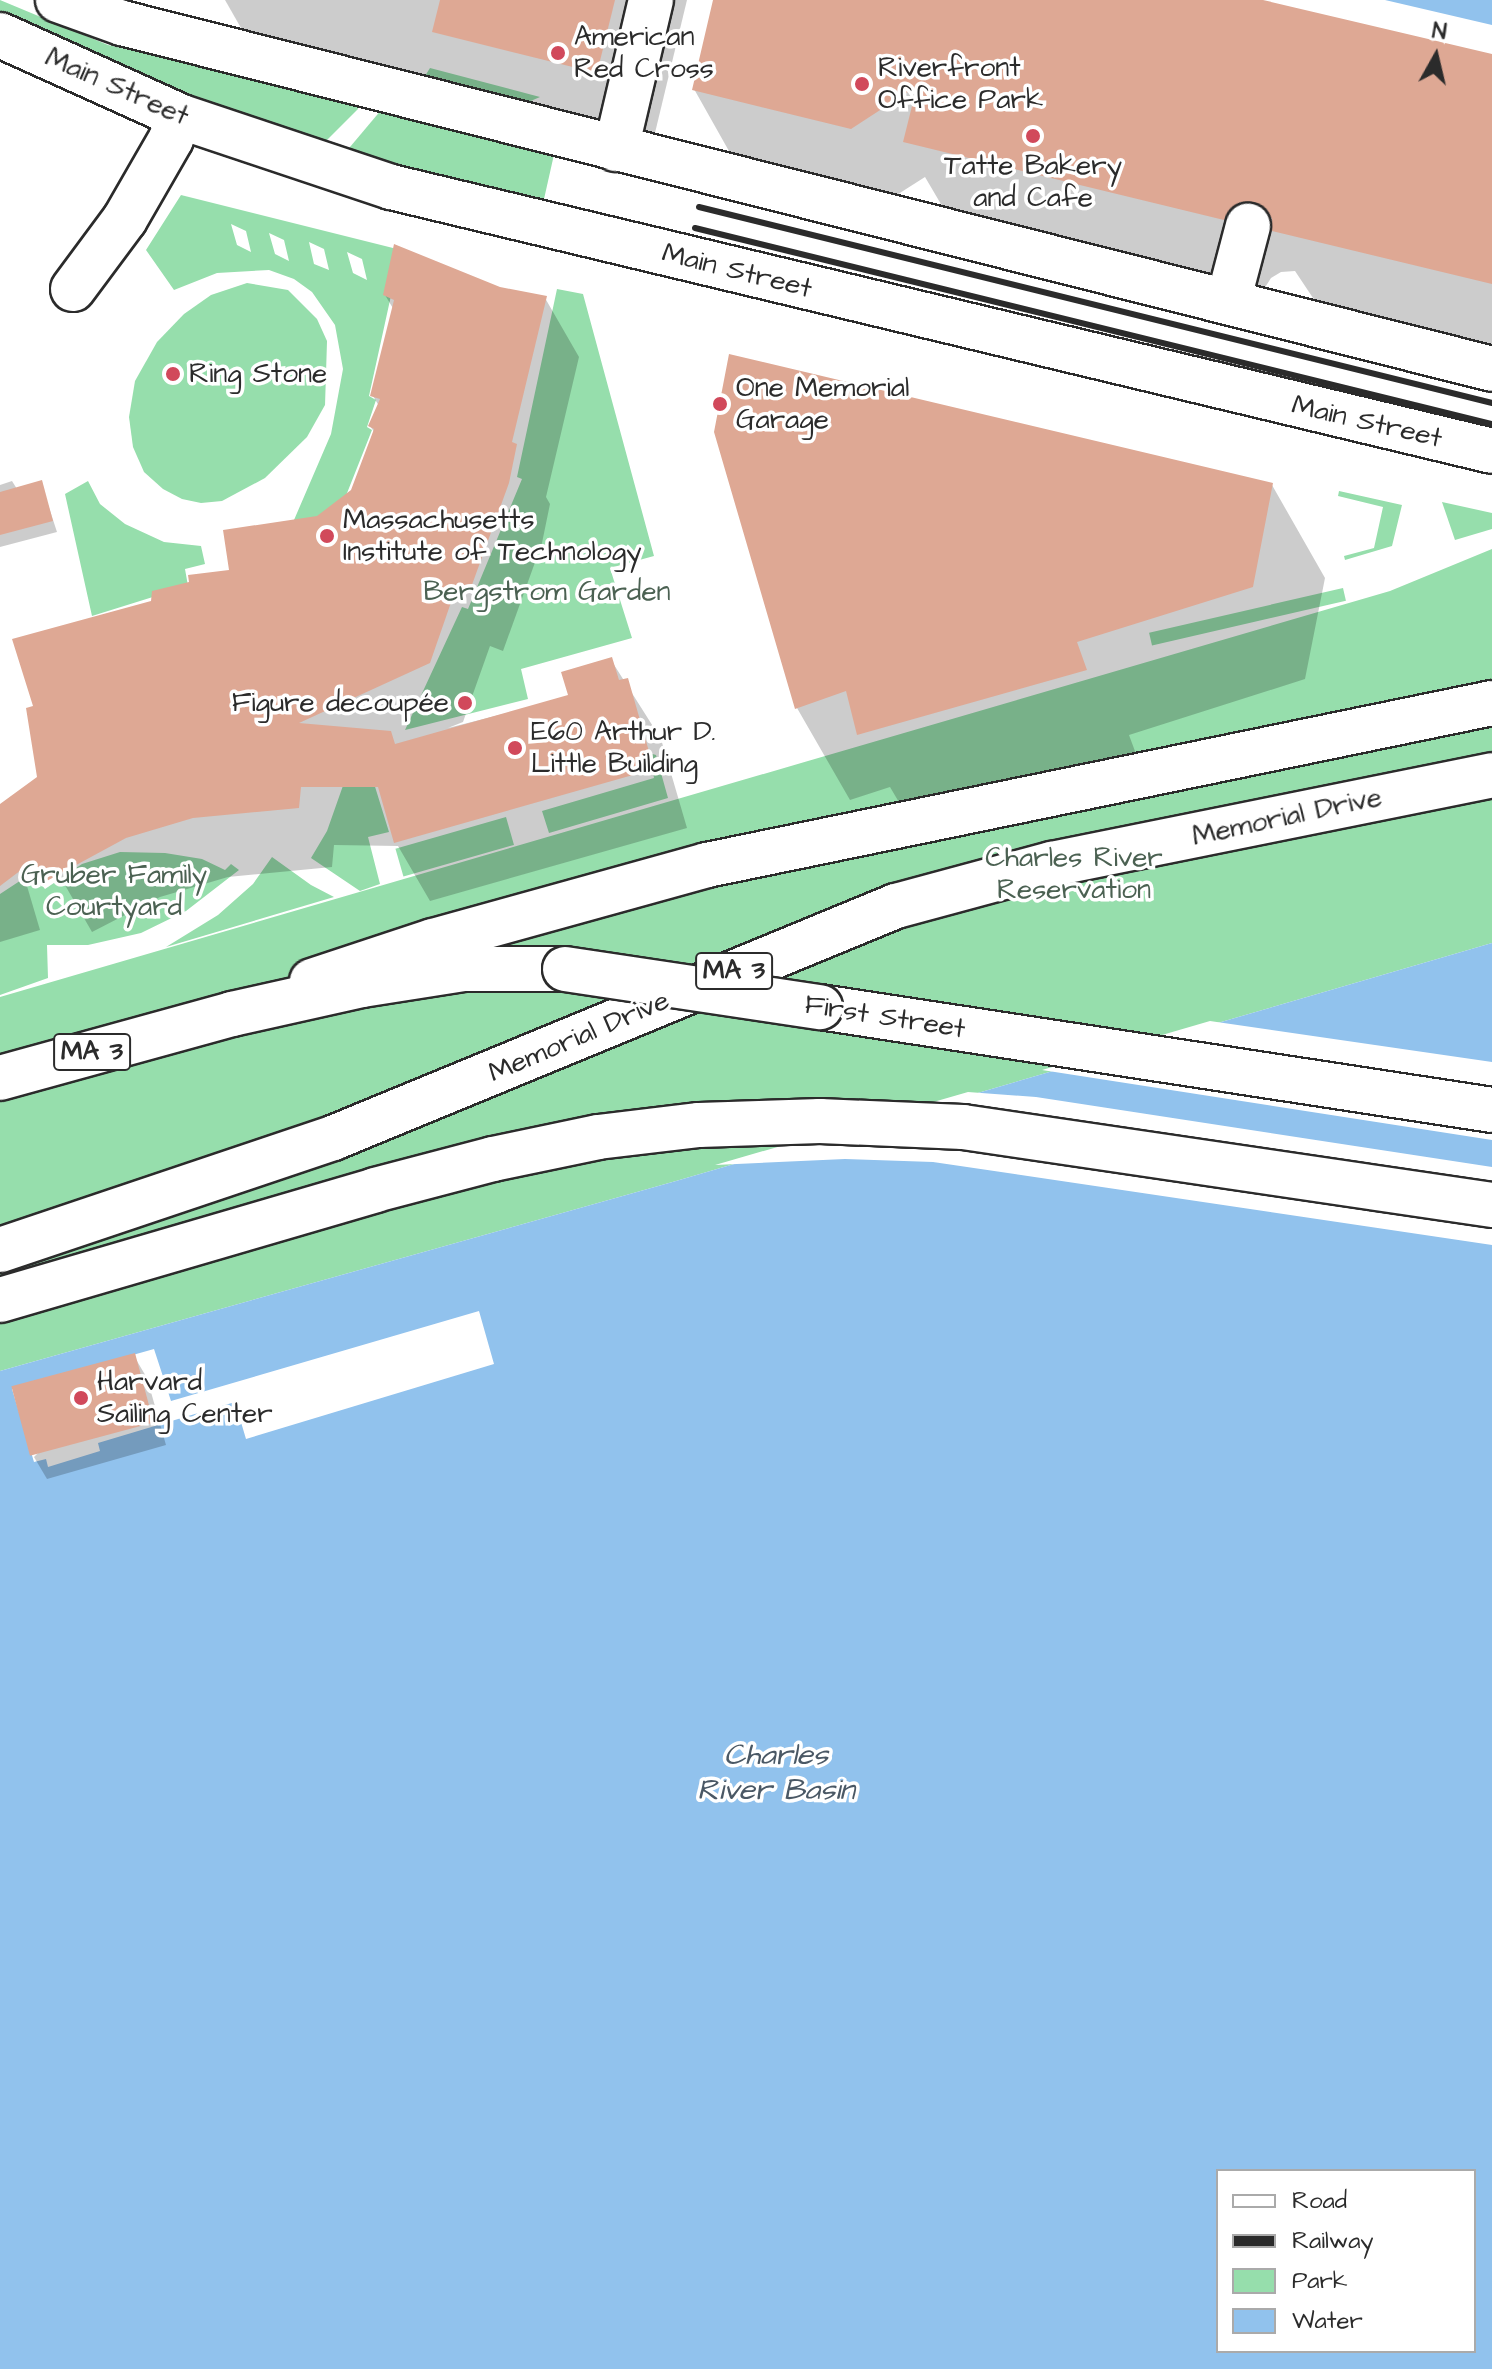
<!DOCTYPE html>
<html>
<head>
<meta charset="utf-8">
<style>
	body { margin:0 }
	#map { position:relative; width:1492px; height:2369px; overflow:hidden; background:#fff; font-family:"Architects Daughter",sans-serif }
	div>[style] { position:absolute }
	.green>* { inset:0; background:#96deac; transform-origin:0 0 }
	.water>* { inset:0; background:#91c2ed }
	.pier>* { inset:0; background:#fff }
	.shadow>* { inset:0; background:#0003 }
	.building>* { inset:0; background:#dea894; transform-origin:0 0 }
	.roads { filter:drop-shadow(2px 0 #2b2b2b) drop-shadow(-2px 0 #2b2b2b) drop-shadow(0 2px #2b2b2b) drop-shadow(0 -2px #2b2b2b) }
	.minor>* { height:44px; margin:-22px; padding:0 22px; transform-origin:22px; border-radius:22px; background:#fff }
	.major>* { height:44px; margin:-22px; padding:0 22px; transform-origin:22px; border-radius:22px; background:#fff }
	.highway>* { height:44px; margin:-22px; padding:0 22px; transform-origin:22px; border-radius:22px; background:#fff }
	.rail>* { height:6px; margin:-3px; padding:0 3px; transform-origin:3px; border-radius:3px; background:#2b2b2b }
	.bridges { filter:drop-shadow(2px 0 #2b2b2b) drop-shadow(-2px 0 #2b2b2b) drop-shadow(0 2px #2b2b2b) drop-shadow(0 -2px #2b2b2b) }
	.highway-bridge>* { height:44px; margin:-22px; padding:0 22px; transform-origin:22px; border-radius:22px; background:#fff }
	.dots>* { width:22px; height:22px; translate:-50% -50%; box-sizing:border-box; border:4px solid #fff; border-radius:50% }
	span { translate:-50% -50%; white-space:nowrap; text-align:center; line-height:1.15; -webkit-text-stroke:7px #fff; paint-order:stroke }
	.shield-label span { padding:2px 6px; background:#fff; border:2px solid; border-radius:6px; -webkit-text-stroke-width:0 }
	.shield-label { font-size:26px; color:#2b2b2b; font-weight:700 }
	.poi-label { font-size:28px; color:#2b2b2b }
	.left { translate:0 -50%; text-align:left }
	.right { translate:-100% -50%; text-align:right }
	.street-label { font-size:28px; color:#2b2b2b }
	.park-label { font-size:28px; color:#4b6152 }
	.water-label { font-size:30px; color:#4a5865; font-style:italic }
	.legend { position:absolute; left:1216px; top:2169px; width:260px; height:184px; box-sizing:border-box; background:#fff; border:2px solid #aaa; margin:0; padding:10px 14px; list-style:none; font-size:24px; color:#2b2b2b }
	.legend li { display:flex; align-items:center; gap:16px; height:40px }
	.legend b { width:40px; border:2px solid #aaa }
	.north { position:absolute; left:1396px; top:16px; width:80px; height:80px; -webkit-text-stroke:6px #fff; paint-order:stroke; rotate:8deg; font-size:22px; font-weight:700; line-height:32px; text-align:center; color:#2b2b2b }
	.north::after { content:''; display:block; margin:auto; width:28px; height:36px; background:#2b2b2b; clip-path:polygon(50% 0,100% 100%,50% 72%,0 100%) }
</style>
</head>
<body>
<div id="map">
	<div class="green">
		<i style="clip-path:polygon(0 0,108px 45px,356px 100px,358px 109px,321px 146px,108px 66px,0 11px)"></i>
		<i style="clip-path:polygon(430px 68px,540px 97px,526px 103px,425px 76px)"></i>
		<i style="clip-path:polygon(382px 109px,555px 150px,542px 208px,348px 158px,350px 147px)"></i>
		<i style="clip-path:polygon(evenodd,181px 195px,401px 250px,369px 396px,376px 400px,367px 427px,372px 430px,334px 526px,294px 520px,331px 434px,343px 369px,335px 325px,312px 292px,294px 279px,269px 270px,217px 273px,174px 290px,146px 250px,181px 195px,231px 224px,246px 231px,251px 252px,237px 245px,231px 224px,181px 195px,269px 233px,284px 240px,289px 261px,275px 254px,269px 233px,181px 195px,309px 242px,324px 249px,329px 270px,314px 264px,309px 242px,181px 195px,347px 252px,362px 259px,367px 280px,353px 273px,347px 252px)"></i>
		<i style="clip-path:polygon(247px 283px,288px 290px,317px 319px,327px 341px,325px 405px,307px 437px,265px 478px,222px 501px,201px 503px,182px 499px,163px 489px,144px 472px,133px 447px,129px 417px,135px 381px,157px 342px,184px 314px,211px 295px)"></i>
		<i style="clip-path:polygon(557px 289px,583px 294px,654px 556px,610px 568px,632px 638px,521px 669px,528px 699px,405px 730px,462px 607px,468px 609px,522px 479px,517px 477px)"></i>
		<i style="clip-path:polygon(88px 481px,100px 504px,125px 524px,164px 542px,201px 546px,205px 564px,185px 569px,188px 586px,92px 616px,65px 494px)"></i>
		<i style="clip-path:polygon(1339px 491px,1402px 505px,1392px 546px,1345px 560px,1344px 556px,1374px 548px,1383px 507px,1338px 496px)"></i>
		<i style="clip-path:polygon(1442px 502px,1492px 513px,1492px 529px,1455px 540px)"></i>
		<i style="clip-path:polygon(1492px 549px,1492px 943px,676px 1181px,0 1371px,0 997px,1390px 591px)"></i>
		<i style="left:1343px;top:588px;width:13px;height:199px;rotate:77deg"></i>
		<i style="clip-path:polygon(649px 753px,656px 755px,668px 798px,549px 833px,542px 811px,654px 778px)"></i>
		<i style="clip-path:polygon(368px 764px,389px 832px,368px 837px,380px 884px,360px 891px,311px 858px,327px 831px,345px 780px)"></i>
		<i style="left:506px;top:817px;width:29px;height:115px;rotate:74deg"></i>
		<i style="clip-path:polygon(120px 852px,165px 853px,202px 859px,225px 870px,231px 864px,239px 870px,186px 911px,141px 933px,88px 945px,47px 945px,48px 978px,0 995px,0 894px,32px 873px,45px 889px,82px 864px)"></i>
		<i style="clip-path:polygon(272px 857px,311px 885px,334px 897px,166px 947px,218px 915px,253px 884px)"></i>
	</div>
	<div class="water">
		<i style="clip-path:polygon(1385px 0,1492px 0,1492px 25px)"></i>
		<i style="clip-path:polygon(evenodd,1492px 943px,1492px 2369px,0 2369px,0 1371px,676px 1181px,1492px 943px,1218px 2171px,1474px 2171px,1474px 2351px,1218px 2351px,1218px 2171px)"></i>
	</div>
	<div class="pier">
		<i style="clip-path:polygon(1210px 1021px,1492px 1062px,1492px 1140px,1042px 1070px)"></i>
		<i style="clip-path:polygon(968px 1092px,1036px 1097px,1492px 1167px,1492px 1245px,933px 1162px,845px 1159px,715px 1165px)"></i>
		<i style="clip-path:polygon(479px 1311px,494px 1364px,246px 1439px,235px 1402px,98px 1443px,100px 1451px,48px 1467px,46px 1459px,34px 1462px,12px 1389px,154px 1349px,171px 1401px)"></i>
	</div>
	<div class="shadow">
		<i style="clip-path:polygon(225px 0,687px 0,648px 162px,245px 35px)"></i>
		<i style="clip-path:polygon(715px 0,1251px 0,1492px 59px,1492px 344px,1315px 301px,1295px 271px,1281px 272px,1271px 278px,1264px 289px,945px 211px,925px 177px,892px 198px,734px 160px,694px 89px)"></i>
		<i style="clip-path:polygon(500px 289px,545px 298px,579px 357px,546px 497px,550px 504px,542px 543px,503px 651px,490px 646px,463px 722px,448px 728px,570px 697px,611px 660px,661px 739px,687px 828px,430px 901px,398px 846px,334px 845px,332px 867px,228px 877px,160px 897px,92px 932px,58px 873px,153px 602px,232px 572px,317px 518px,353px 491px,375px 433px,370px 426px,379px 406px,373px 396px,394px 310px,385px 295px)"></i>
		<i style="clip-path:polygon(12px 481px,17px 489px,41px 483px,57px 532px,0 547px,0 485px)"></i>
		<i style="clip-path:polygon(1272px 485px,1325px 578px,1305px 679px,1129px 735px,1139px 762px,913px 826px,890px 787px,850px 800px,797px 708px)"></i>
		<i style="clip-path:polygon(0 840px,27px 886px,40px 930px,0 942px)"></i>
		<i style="clip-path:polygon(134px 1356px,147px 1378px,166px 1445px,47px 1479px,34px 1457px)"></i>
	</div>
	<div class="building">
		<i style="clip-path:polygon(440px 0,615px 0,597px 73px,432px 32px)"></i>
		<i style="clip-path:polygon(713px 0,1263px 0,1492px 54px,1492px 284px,1272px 231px,1272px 219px,1266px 209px,1254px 202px,1241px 202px,1231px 208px,1224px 220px,903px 142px,917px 86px,851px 129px,692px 90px)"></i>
		<i style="clip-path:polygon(394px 244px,500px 287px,547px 296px,512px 442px,517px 444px,509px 483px,469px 593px,456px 588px,430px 663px,299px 723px,391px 731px,395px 744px,568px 695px,561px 672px,612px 657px,619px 680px,628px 678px,654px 769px,394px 843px,378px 787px,301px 787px,299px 808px,193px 818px,126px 838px,43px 883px,29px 864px,0 886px,0 804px,37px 777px,26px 708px,33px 706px,12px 639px,151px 601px,152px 591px,189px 582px,188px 575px,229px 570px,223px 530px,317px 516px,351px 490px,374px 429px,368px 426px,380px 399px,370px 396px,394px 300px,383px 295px)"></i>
		<i style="clip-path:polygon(729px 354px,1273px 483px,1253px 587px,1077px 642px,1087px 670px,857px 735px,846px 691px,795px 709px,714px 432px)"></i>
		<i style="clip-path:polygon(42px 480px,53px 521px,0 535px,0 492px)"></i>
		<i style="left:135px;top:1353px;width:72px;height:128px;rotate:75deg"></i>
	</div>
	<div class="roads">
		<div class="minor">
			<i style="left:616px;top:149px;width:153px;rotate:-76.8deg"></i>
			<i style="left:73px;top:289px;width:87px;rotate:-53.4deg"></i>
			<i style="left:125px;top:219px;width:92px;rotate:-60.1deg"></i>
			<i style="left:171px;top:139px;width:24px;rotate:-71deg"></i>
			<i style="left:1228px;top:302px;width:79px;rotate:-75.3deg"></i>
		</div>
		<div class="major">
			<i style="left:58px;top:0;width:68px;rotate:19.8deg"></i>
			<i style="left:122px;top:23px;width:1413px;rotate:14.17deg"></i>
			<i style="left:0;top:35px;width:196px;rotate:24.3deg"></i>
			<i style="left:179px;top:116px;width:224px;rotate:18.5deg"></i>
			<i style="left:391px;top:187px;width:1132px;rotate:13.48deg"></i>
			<i style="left:312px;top:981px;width:127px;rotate:-18.3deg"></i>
			<i style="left:433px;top:941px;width:284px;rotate:-15.5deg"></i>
			<i style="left:707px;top:865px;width:802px;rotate:-11.66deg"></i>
			<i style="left:0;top:1300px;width:391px;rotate:-16.3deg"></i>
			<i style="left:375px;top:1190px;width:122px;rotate:-14.7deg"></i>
			<i style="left:493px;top:1159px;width:107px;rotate:-11.8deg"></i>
			<i style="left:598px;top:1137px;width:102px;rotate:-6.8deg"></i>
			<i style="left:699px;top:1125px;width:121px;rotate:-1.9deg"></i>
			<i style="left:820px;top:1121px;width:143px;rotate:2.4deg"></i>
			<i style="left:963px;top:1127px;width:535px;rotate:8.39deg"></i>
		</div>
		<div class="highway">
			<i style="left:820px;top:1007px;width:680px;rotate:8.71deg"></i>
			<i style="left:0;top:1078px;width:241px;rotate:-15.4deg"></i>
			<i style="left:232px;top:1014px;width:133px;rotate:-12.6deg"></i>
			<i style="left:362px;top:985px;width:103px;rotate:-8.9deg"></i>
			<i style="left:464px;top:969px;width:101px"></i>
			<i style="left:0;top:1250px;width:351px;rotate:-18.6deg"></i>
			<i style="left:333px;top:1138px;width:609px;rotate:-22.4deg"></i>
			<i style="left:896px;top:906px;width:162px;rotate:-15.1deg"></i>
			<i style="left:1052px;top:864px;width:449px;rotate:-11.4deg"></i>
		</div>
	</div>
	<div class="rail">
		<i style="left:699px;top:207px;width:817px;rotate:13.88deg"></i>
		<i style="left:695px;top:228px;width:821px;rotate:13.82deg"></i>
	</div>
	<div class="bridges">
		<div class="highway-bridge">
			<i style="left:565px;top:969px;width:258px;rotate:8.5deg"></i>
		</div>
	</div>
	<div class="dots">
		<i style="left:558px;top:53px;background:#d1495b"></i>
		<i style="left:862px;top:84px;background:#d1495b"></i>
		<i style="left:1033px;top:136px;background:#d1495b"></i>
		<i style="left:173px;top:374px;background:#d1495b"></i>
		<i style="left:720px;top:404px;background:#d1495b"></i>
		<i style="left:327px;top:536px;background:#d1495b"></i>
		<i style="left:465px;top:703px;background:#d1495b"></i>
		<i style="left:515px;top:748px;background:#d1495b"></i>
		<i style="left:81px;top:1398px;background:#d1495b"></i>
	</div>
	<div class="shield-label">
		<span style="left:734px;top:971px">MA 3</span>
		<span style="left:92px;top:1052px">MA 3</span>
	</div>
	<div class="poi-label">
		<span class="left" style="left:574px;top:53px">American<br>Red Cross</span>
		<span class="left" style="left:878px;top:84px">Riverfront<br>Office Park</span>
		<span style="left:1033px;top:182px">Tatte Bakery<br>and Cafe</span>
		<span class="left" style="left:189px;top:374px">Ring Stone</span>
		<span class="left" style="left:736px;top:404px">One Memorial<br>Garage</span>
		<span class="left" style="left:343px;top:536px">Massachusetts<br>Institute of Technology</span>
		<span class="right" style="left:449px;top:703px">Figure decoupée</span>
		<span class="left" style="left:531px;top:748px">E60 Arthur D.<br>Little Building</span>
		<span class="left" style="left:97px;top:1398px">Harvard<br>Sailing Center</span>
	</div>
	<div class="street-label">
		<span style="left:117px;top:87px;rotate:24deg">Main Street</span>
		<span style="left:737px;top:271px;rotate:14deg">Main Street</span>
		<span style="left:1367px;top:422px;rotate:13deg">Main Street</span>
		<span style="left:1287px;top:817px;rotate:-12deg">Memorial Drive</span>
		<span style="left:885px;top:1017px;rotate:9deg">First Street</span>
		<span style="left:579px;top:1037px;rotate:-23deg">Memorial Drive</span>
	</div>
	<div class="park-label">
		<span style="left:547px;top:592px">Bergstrom Garden</span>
		<span style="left:1074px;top:874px">Charles River<br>Reservation</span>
		<span style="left:114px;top:891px">Gruber Family<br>Courtyard</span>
	</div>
	<div class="water-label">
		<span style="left:776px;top:1772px">Charles<br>River Basin</span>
	</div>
	<ul class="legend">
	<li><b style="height:10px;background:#fff"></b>Road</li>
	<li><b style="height:10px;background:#2b2b2b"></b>Railway</li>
	<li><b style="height:22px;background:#96deac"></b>Park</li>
	<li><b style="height:22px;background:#91c2ed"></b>Water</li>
	</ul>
	<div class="north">N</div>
</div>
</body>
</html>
